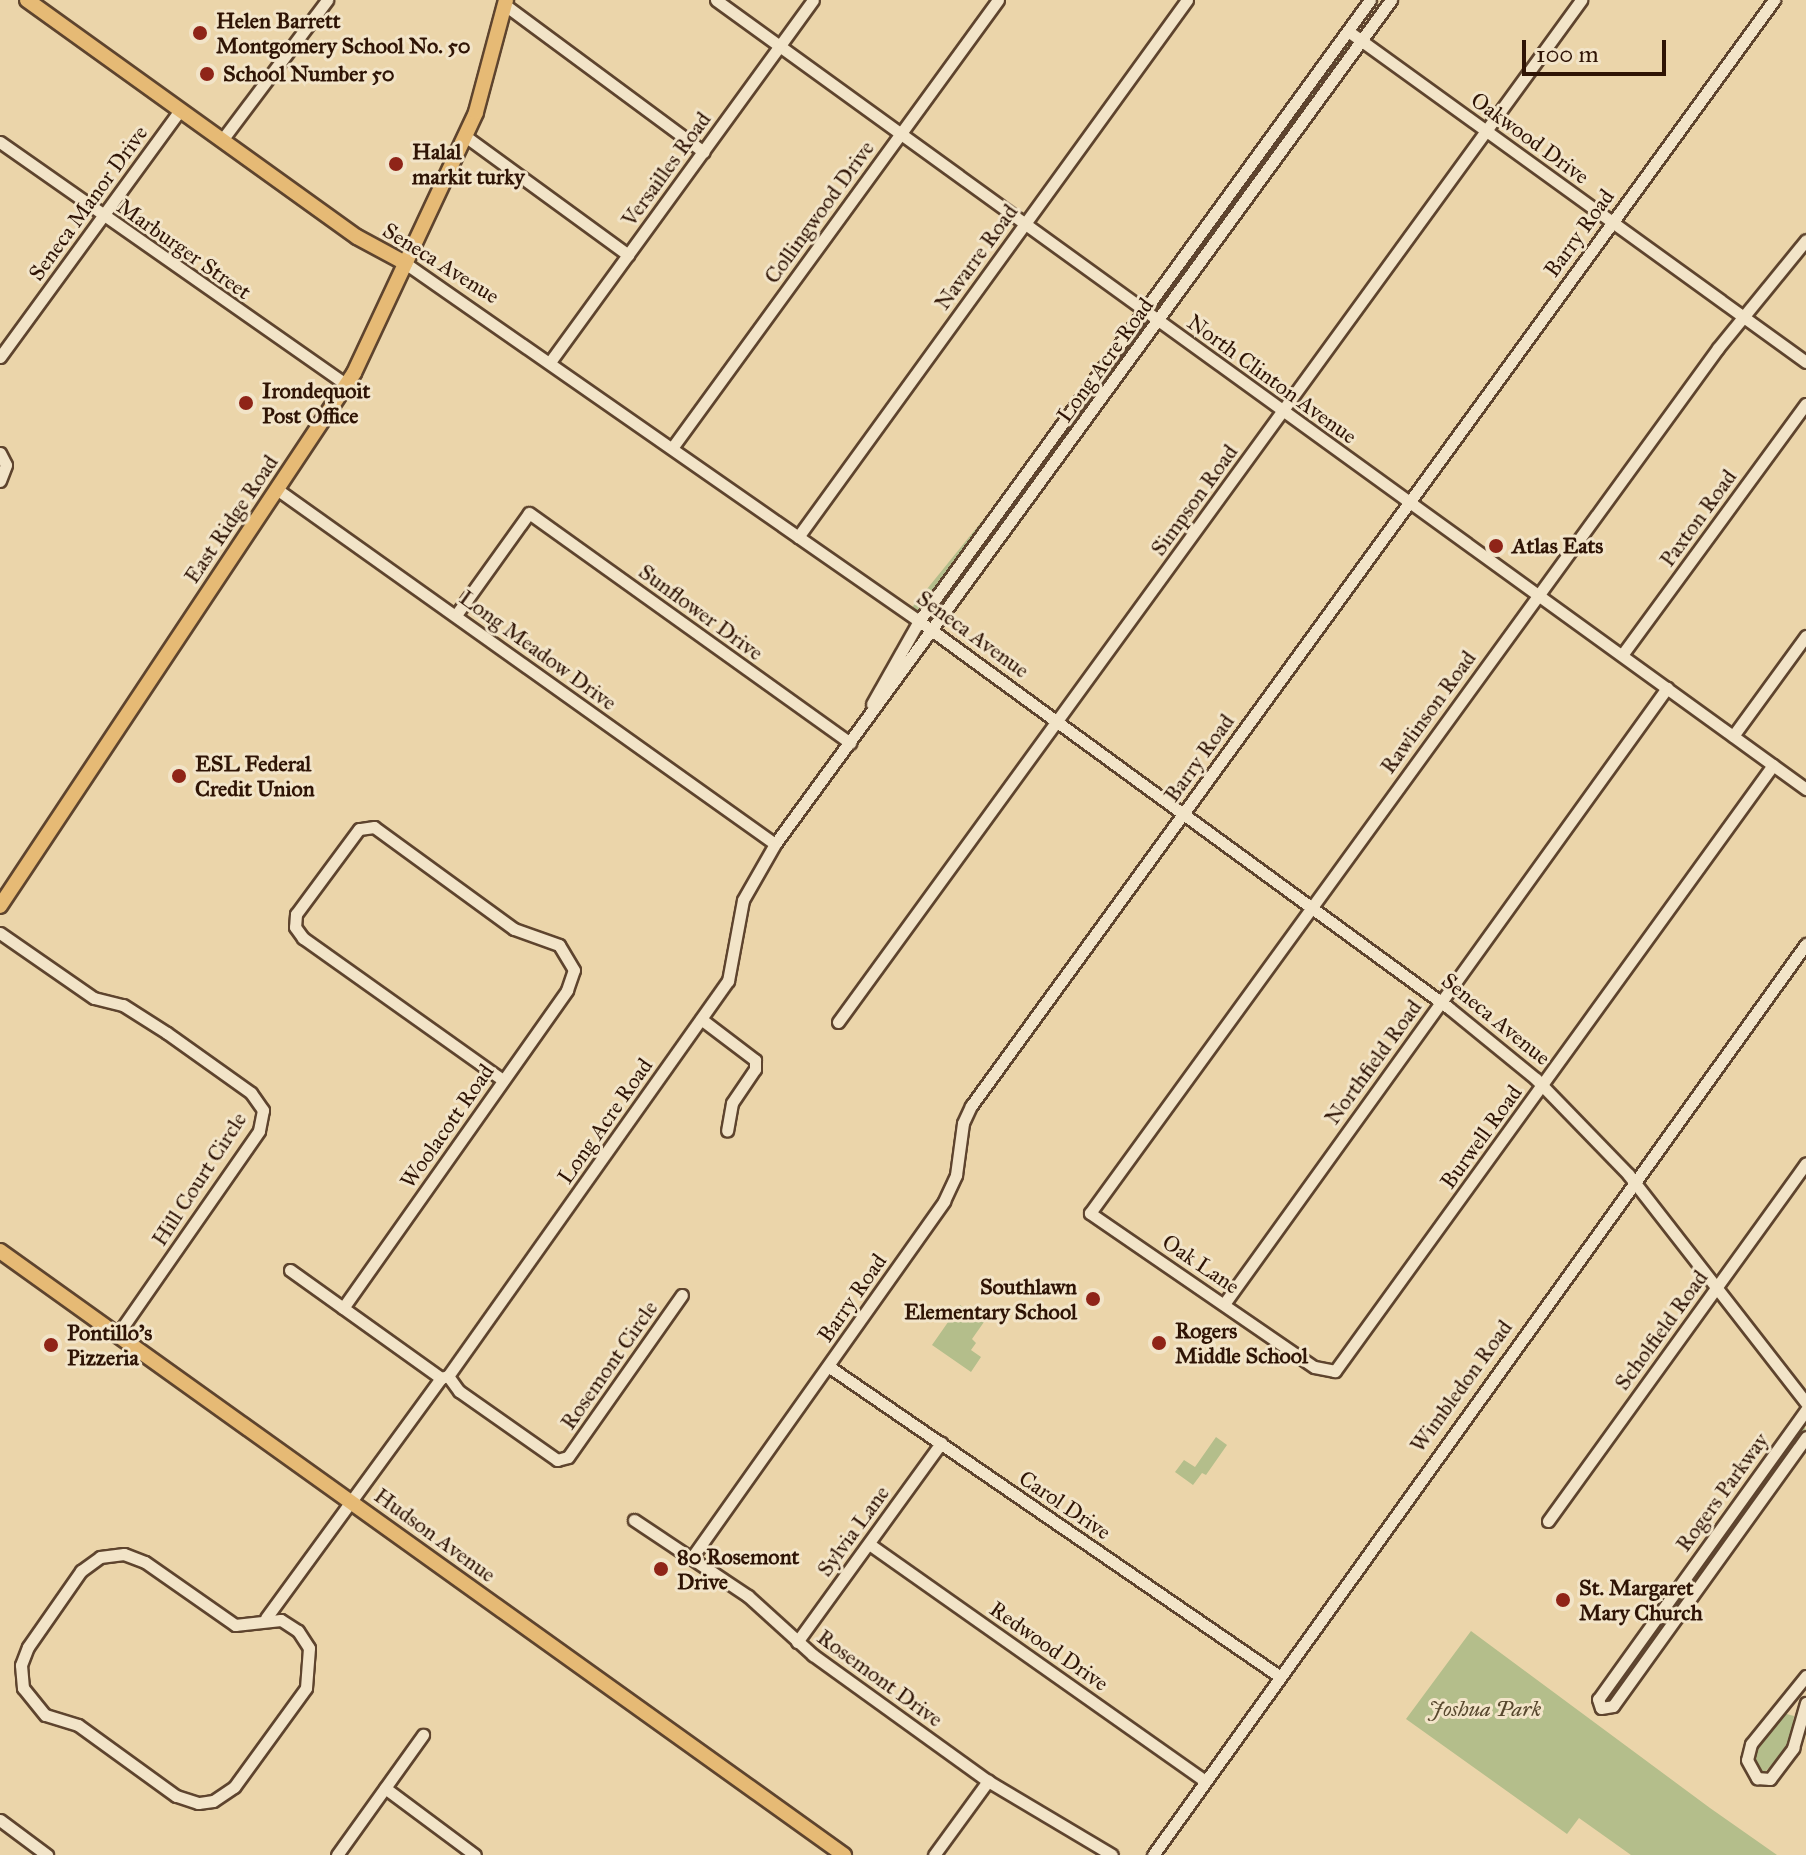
<!DOCTYPE html>
<html>
<head>
<meta charset="utf-8">
<style>
	body { margin:0 }
	#map { position:relative; width:1806px; height:1855px; overflow:hidden; background:#ebd5aa; font-family:"IM FELL Great Primer",serif }
	div>[style] { position:absolute }
	.green>* { inset:0; background:#b4be8b; transform-origin:0 0 }
	.roads { filter:drop-shadow(2px 0 #5e442e) drop-shadow(-2px 0 #5e442e) drop-shadow(0 2px #5e442e) drop-shadow(0 -2px #5e442e) }
	.minor>* { height:11px; margin:-5.5px; padding:0 5.5px; transform-origin:5.5px; border-radius:5.5px; background:#f2e4c8 }
	.major>* { height:14px; margin:-7px; padding:0 7px; transform-origin:7px; border-radius:7px; background:#e6ba75 }
	.dots>* { width:22px; height:22px; translate:-50% -50%; box-sizing:border-box; border:4px solid #f2e4c8; border-radius:50% }
	span { translate:-50% -50%; white-space:nowrap; text-align:center; line-height:1.15; -webkit-text-stroke:6px #f2e4c8; paint-order:stroke }
	.poi-label { font-size:22px; color:#2f1405; font-weight:700 }
	.left { translate:0 -50%; text-align:left }
	.right { translate:-100% -50%; text-align:right }
	.street-label { font-size:22px; color:#2f1405 }
	.park-label { font-size:22px; color:#57472d; font-style:italic }
	.scale { position:absolute; left:1522px; top:40px; width:144px; height:36px; box-sizing:border-box; border:4px solid #2f1405; border-top:0; padding-left:10px; font-size:24px; line-height:28px; white-space:nowrap; color:#2f1405; -webkit-text-stroke:6px #f2e4c8; paint-order:stroke }
</style>
</head>
<body>
<div id="map">
	<div class="green">
		<i style="clip-path:polygon(1347px 39px,1354px 44px,1157px 310px,1155px 304px)"></i>
		<i style="left:1144px;top:321px;width:6px;height:368px;rotate:39deg"></i>
		<i style="clip-path:polygon(960px 1305px,984px 1322px,972px 1339px,976px 1343px,971px 1350px,981px 1357px,971px 1372px,932px 1345px)"></i>
		<i style="clip-path:polygon(1802px 1424px,1806px 1430px,1681px 1599px,1679px 1594px)"></i>
		<i style="clip-path:polygon(1216px 1437px,1227px 1445px,1206px 1475px,1202px 1473px,1193px 1485px,1175px 1472px,1184px 1460px,1195px 1467px)"></i>
		<i style="clip-path:polygon(1669px 1608px,1676px 1611px,1616px 1689px,1614px 1686px)"></i>
		<i style="clip-path:polygon(1471px 1631px,1710px 1808px,1777px 1855px,1631px 1855px,1579px 1818px,1567px 1834px,1406px 1719px)"></i>
		<i style="clip-path:polygon(1783px 1713px,1794px 1716px,1790px 1745px,1762px 1775px,1753px 1755px)"></i>
	</div>
	<div class="roads">
		<div class="minor">
			<i style="left:716px;top:0;width:1346px;rotate:35.9deg"></i>
			<i style="left:505px;top:5px;width:247px;rotate:36.5deg"></i>
			<i style="left:1348px;top:31px;width:565px;rotate:35.86deg"></i>
			<i style="left:465px;top:136px;width:202px;rotate:36.1deg"></i>
			<i style="left:222px;top:140px;width:175px;rotate:-53.1deg"></i>
			<i style="left:0;top:142px;width:424px;rotate:35deg"></i>
			<i style="left:405px;top:263px;width:626px;rotate:34.86deg"></i>
			<i style="left:919px;top:621px;width:656px;rotate:36.14deg"></i>
			<i style="left:1449px;top:1008px;width:112px;rotate:39.2deg"></i>
			<i style="left:1536px;top:1079px;width:132px;rotate:45.9deg"></i>
			<i style="left:1628px;top:1174px;width:290px;rotate:52.1deg"></i>
			<i style="left:0;top:357px;width:306px;rotate:-53.9deg"></i>
			<i style="left:550px;top:362px;width:447px;rotate:-54deg"></i>
			<i style="left:672px;top:448px;width:554px;rotate:-53.96deg"></i>
			<i style="left:0;top:453px;width:13px;rotate:63deg"></i>
			<i style="left:6px;top:465px;width:17px;rotate:111deg"></i>
			<i style="left:278px;top:490px;width:610px;rotate:35.46deg"></i>
			<i style="left:798px;top:537px;width:663px;rotate:-54.08deg"></i>
			<i style="left:456px;top:615px;width:125px;rotate:-54.4deg"></i>
			<i style="left:529px;top:513px;width:395px;rotate:35.6deg"></i>
			<i style="left:1622px;top:655px;width:311px;rotate:-53.8deg"></i>
			<i style="left:872px;top:704px;width:95px;rotate:-60.5deg"></i>
			<i style="left:919px;top:621px;width:767px;rotate:-54.01deg"></i>
			<i style="left:1733px;top:736px;width:124px;rotate:-53.9deg"></i>
			<i style="left:1773px;top:765px;width:748px;rotate:125.86deg"></i>
			<i style="left:1335px;top:1371px;width:21px;rotate:-169deg"></i>
			<i style="left:1314px;top:1367px;width:272px;rotate:-145.5deg"></i>
			<i style="left:1090px;top:1213px;width:1069px;rotate:-54.02deg"></i>
			<i style="left:1718px;top:348px;width:139px;rotate:-50.8deg"></i>
			<i style="left:0;top:933px;width:114px;rotate:34.7deg"></i>
			<i style="left:94px;top:998px;width:30px;rotate:14deg"></i>
			<i style="left:123px;top:1005px;width:52px;rotate:32.5deg"></i>
			<i style="left:167px;top:1033px;width:103px;rotate:35.5deg"></i>
			<i style="left:251px;top:1093px;width:21px;rotate:55deg"></i>
			<i style="left:263px;top:1110px;width:21px;rotate:101deg"></i>
			<i style="left:259px;top:1131px;width:249px;rotate:124.8deg"></i>
			<i style="left:701px;top:1019px;width:68px;rotate:37.2deg"></i>
			<i style="left:755px;top:1060px;width:9px;rotate:90deg"></i>
			<i style="left:755px;top:1069px;width:41px;rotate:124.1deg"></i>
			<i style="left:732px;top:1103px;width:28px;rotate:100deg"></i>
			<i style="left:838px;top:1022px;width:1264px;rotate:-53.98deg"></i>
			<i style="left:290px;top:1270px;width:186px;rotate:35.6deg"></i>
			<i style="left:1224px;top:1304px;width:759px;rotate:-54.28deg"></i>
			<i style="left:343px;top:1308px;width:389px;rotate:-54.8deg"></i>
			<i style="left:567px;top:990px;width:21px;rotate:-71deg"></i>
			<i style="left:574px;top:970px;width:29px;rotate:-121deg"></i>
			<i style="left:559px;top:945px;width:48px;rotate:-160.4deg"></i>
			<i style="left:514px;top:929px;width:173px;rotate:-143.9deg"></i>
			<i style="left:374px;top:827px;width:15px;rotate:172deg"></i>
			<i style="left:359px;top:829px;width:106px;rotate:126.5deg"></i>
			<i style="left:296px;top:914px;width:13px;rotate:94deg"></i>
			<i style="left:295px;top:927px;width:14px;rotate:54deg"></i>
			<i style="left:303px;top:938px;width:245px;rotate:35.4deg"></i>
			<i style="left:828px;top:1366px;width:547px;rotate:34.5deg"></i>
			<i style="left:448px;top:1376px;width:19px;rotate:54deg"></i>
			<i style="left:459px;top:1391px;width:120px;rotate:35.1deg"></i>
			<i style="left:557px;top:1460px;width:11px;rotate:-15deg"></i>
			<i style="left:568px;top:1457px;width:198px;rotate:-54.9deg"></i>
			<i style="left:1806px;top:1410px;width:356px;rotate:125.7deg"></i>
			<i style="left:1598px;top:1699px;width:9px;rotate:72deg"></i>
			<i style="left:1601px;top:1708px;width:12px;rotate:-9deg"></i>
			<i style="left:1613px;top:1706px;width:331px;rotate:-54.3deg"></i>
			<i style="left:634px;top:1520px;width:137px;rotate:33.7deg"></i>
			<i style="left:748px;top:1596px;width:88px;rotate:42.2deg"></i>
			<i style="left:813px;top:1655px;width:216px;rotate:35.8deg"></i>
			<i style="left:988px;top:1781px;width:144px;rotate:30.8deg"></i>
			<i style="left:1548px;top:1521px;width:441px;rotate:-54.2deg"></i>
			<i style="left:869px;top:1544px;width:411px;rotate:35.2deg"></i>
			<i style="left:124px;top:1554px;width:22px;rotate:21deg"></i>
			<i style="left:145px;top:1562px;width:110px;rotate:35deg"></i>
			<i style="left:235px;top:1625px;width:46px;rotate:-6.2deg"></i>
			<i style="left:281px;top:1620px;width:20px;rotate:33deg"></i>
			<i style="left:298px;top:1631px;width:20px;rotate:57deg"></i>
			<i style="left:309px;top:1648px;width:40px;rotate:94.3deg"></i>
			<i style="left:306px;top:1688px;width:122px;rotate:126deg"></i>
			<i style="left:234px;top:1787px;width:25px;rotate:146deg"></i>
			<i style="left:213px;top:1801px;width:15px;rotate:172deg"></i>
			<i style="left:198px;top:1803px;width:23px;rotate:-162deg"></i>
			<i style="left:176px;top:1796px;width:121px;rotate:-144.1deg"></i>
			<i style="left:78px;top:1725px;width:34px;rotate:-163deg"></i>
			<i style="left:45px;top:1715px;width:35px;rotate:-129deg"></i>
			<i style="left:23px;top:1688px;width:23px;rotate:-95deg"></i>
			<i style="left:21px;top:1665px;width:19px;rotate:-69deg"></i>
			<i style="left:28px;top:1647px;width:93px;rotate:-55.1deg"></i>
			<i style="left:81px;top:1571px;width:24px;rotate:-36deg"></i>
			<i style="left:100px;top:1557px;width:24px;rotate:-7deg"></i>
			<i style="left:693px;top:1556px;width:435px;rotate:-54.7deg"></i>
			<i style="left:944px;top:1201px;width:29px;rotate:-65deg"></i>
			<i style="left:956px;top:1175px;width:52px;rotate:-82.3deg"></i>
			<i style="left:963px;top:1123px;width:19px;rotate:-65deg"></i>
			<i style="left:971px;top:1106px;width:1367px;rotate:-54.02deg"></i>
			<i style="left:266px;top:1618px;width:297px;rotate:-53.9deg"></i>
			<i style="left:441px;top:1378px;width:7px;rotate:-16deg"></i>
			<i style="left:448px;top:1376px;width:484px;rotate:-54.7deg"></i>
			<i style="left:728px;top:981px;width:82px;rotate:-79.5deg"></i>
			<i style="left:743px;top:900px;width:64px;rotate:-60.3deg"></i>
			<i style="left:775px;top:844px;width:1045px;rotate:-53.88deg"></i>
			<i style="left:797px;top:1642px;width:246px;rotate:-54.1deg"></i>
			<i style="left:1806px;top:1676px;width:87px;rotate:129deg"></i>
			<i style="left:1751px;top:1744px;width:16px;rotate:104deg"></i>
			<i style="left:1747px;top:1760px;width:21px;rotate:61deg"></i>
			<i style="left:1757px;top:1778px;width:13px;rotate:4deg"></i>
			<i style="left:1770px;top:1779px;width:39px;rotate:-53deg"></i>
			<i style="left:1793px;top:1748px;width:47px;rotate:-73.9deg"></i>
			<i style="left:385px;top:1788px;width:112px;rotate:36.7deg"></i>
			<i style="left:0;top:1820px;width:59px;rotate:36.7deg"></i>
			<i style="left:337px;top:1855px;width:148px;rotate:-54.4deg"></i>
			<i style="left:934px;top:1855px;width:92px;rotate:-53.9deg"></i>
			<i style="left:1153px;top:1855px;width:1121px;rotate:-54.37deg"></i>
		</div>
		<div class="major">
			<i style="left:27px;top:0;width:406px;rotate:35.7deg"></i>
			<i style="left:357px;top:237px;width:55px;rotate:28.4deg"></i>
			<i style="left:0;top:906px;width:640px;rotate:-56.41deg"></i>
			<i style="left:354px;top:373px;width:288px;rotate:-64.9deg"></i>
			<i style="left:476px;top:112px;width:116px;rotate:-75deg"></i>
			<i style="left:0;top:1251px;width:1038px;rotate:35.59deg"></i>
		</div>
	</div>
	<div class="dots">
		<i style="left:200px;top:33px;background:#8f2418"></i>
		<i style="left:207px;top:74px;background:#8f2418"></i>
		<i style="left:396px;top:164px;background:#8f2418"></i>
		<i style="left:246px;top:403px;background:#8f2418"></i>
		<i style="left:1496px;top:546px;background:#8f2418"></i>
		<i style="left:179px;top:776px;background:#8f2418"></i>
		<i style="left:1093px;top:1299px;background:#8f2418"></i>
		<i style="left:1159px;top:1343px;background:#8f2418"></i>
		<i style="left:51px;top:1345px;background:#8f2418"></i>
		<i style="left:661px;top:1569px;background:#8f2418"></i>
		<i style="left:1563px;top:1600px;background:#8f2418"></i>
	</div>
	<div class="poi-label">
		<span class="left" style="left:216px;top:33px">Helen Barrett<br>Montgomery School No. 50</span>
		<span class="left" style="left:223px;top:74px">School Number 50</span>
		<span class="left" style="left:412px;top:164px">Halal<br>markit turky</span>
		<span class="left" style="left:262px;top:403px">Irondequoit<br>Post Office</span>
		<span class="left" style="left:1512px;top:546px">Atlas Eats</span>
		<span class="left" style="left:195px;top:776px">ESL Federal<br>Credit Union</span>
		<span class="right" style="left:1077px;top:1299px">Southlawn<br>Elementary School</span>
		<span class="left" style="left:1175px;top:1343px">Rogers<br>Middle School</span>
		<span class="left" style="left:67px;top:1345px">Pontillo's<br>Pizzeria</span>
		<span class="left" style="left:677px;top:1569px">80 Rosemont<br>Drive</span>
		<span class="left" style="left:1579px;top:1600px">St. Margaret<br>Mary Church</span>
	</div>
	<div class="street-label">
		<span style="left:1530px;top:138px;rotate:36deg">Oakwood Drive</span>
		<span style="left:666px;top:169px;rotate:-54deg">Versailles Road</span>
		<span style="left:88px;top:203px;rotate:-54deg">Seneca Manor Drive</span>
		<span style="left:819px;top:212px;rotate:-54deg">Collingwood Drive</span>
		<span style="left:1579px;top:233px;rotate:-54deg">Barry Road</span>
		<span style="left:184px;top:249px;rotate:35deg">Marburger Street</span>
		<span style="left:976px;top:257px;rotate:-54deg">Navarre Road</span>
		<span style="left:441px;top:263px;rotate:32deg">Seneca Avenue</span>
		<span style="left:1105px;top:360px;rotate:-54deg">Long Acre Road</span>
		<span style="left:1272px;top:379px;rotate:36deg">North Clinton Avenue</span>
		<span style="left:1194px;top:500px;rotate:-54deg">Simpson Road</span>
		<span style="left:1698px;top:518px;rotate:-54deg">Paxton Road</span>
		<span style="left:231px;top:519px;rotate:-56deg">East Ridge Road</span>
		<span style="left:701px;top:612px;rotate:36deg">Sunflower Drive</span>
		<span style="left:973px;top:634px;rotate:36deg">Seneca Avenue</span>
		<span style="left:538px;top:650px;rotate:36deg">Long Meadow Drive</span>
		<span style="left:1428px;top:712px;rotate:-54deg">Rawlinson Road</span>
		<span style="left:1199px;top:758px;rotate:-54deg">Barry Road</span>
		<span style="left:1496px;top:1019px;rotate:39deg">Seneca Avenue</span>
		<span style="left:1373px;top:1062px;rotate:-54deg">Northfield Road</span>
		<span style="left:605px;top:1121px;rotate:-55deg">Long Acre Road</span>
		<span style="left:447px;top:1126px;rotate:-55deg">Woolacott Road</span>
		<span style="left:1481px;top:1137px;rotate:-54deg">Burwell Road</span>
		<span style="left:199px;top:1179px;rotate:-57deg">Hill Court Circle</span>
		<span style="left:1201px;top:1264px;rotate:34deg">Oak Lane</span>
		<span style="left:852px;top:1298px;rotate:-55deg">Barry Road</span>
		<span style="left:1661px;top:1330px;rotate:-54deg">Scholfield Road</span>
		<span style="left:609px;top:1365px;rotate:-55deg">Rosemont Circle</span>
		<span style="left:1461px;top:1386px;rotate:-54deg">Wimbledon Road</span>
		<span style="left:1722px;top:1492px;rotate:-54deg">Rogers Parkway</span>
		<span style="left:1065px;top:1505px;rotate:34deg">Carol Drive</span>
		<span style="left:853px;top:1531px;rotate:-54deg">Sylvia Lane</span>
		<span style="left:435px;top:1535px;rotate:36deg">Hudson Avenue</span>
		<span style="left:1049px;top:1646px;rotate:35deg">Redwood Drive</span>
		<span style="left:880px;top:1678px;rotate:36deg">Rosemont Drive</span>
	</div>
	<div class="park-label">
		<span style="left:1485px;top:1709px">Joshua Park</span>
	</div>
	<div class="scale">100 m</div>
</div>
</body>
</html>
